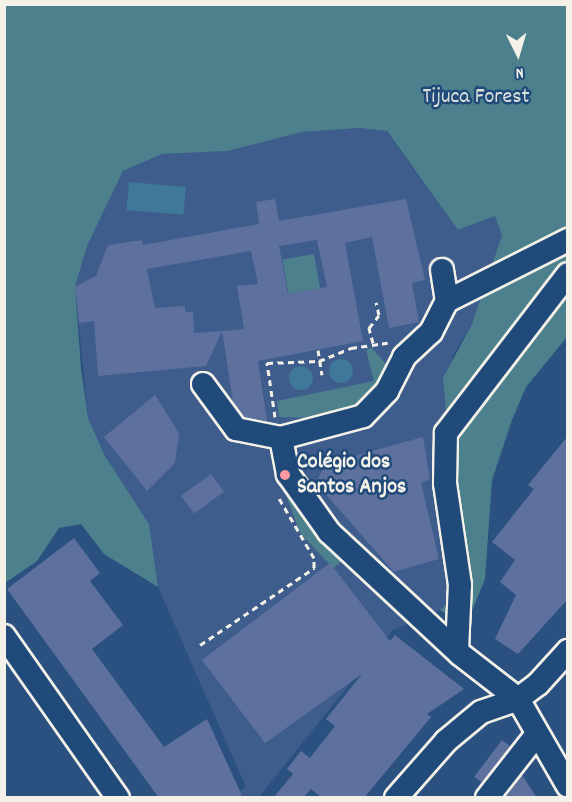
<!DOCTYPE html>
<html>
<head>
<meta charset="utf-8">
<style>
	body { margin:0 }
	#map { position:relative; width:572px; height:802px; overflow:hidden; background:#2b5181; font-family:Dekko,sans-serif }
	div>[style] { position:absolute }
	.built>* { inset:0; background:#3e5d8c }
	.green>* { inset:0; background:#4c808c; transform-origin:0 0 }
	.water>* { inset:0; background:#3f7898; transform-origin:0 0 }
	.round { border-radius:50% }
	.building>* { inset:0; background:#5e709e; transform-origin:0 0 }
	.path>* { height:3px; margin-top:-1.5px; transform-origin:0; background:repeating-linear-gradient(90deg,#f4f1e8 0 6px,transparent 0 10.5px) }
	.roads { filter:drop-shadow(2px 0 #f4f1e8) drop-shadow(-2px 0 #f4f1e8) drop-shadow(0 2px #f4f1e8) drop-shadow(0 -2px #f4f1e8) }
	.minor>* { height:22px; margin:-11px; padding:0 11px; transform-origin:11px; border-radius:11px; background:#1f4a7a }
	.dots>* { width:16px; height:16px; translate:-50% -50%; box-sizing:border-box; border:3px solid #1f4a7a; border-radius:50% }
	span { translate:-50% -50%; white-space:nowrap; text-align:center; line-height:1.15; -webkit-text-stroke:5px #1f4a7a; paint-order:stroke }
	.park-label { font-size:22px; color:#dbe0da }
	.poi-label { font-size:22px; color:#f4f1e8; font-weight:700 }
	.left { translate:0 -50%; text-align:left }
	.frame { position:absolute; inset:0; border:6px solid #f4f1e8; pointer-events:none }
	.north { position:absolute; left:488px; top:24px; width:60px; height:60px; -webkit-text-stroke:4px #1f4a7a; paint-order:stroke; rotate:175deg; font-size:16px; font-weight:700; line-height:24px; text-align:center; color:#f4f1e8 }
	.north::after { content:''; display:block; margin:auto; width:21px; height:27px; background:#f4f1e8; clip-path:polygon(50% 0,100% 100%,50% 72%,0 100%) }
</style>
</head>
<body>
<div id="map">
	<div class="built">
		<i style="clip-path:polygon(360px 128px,386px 131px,458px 230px,496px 216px,502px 235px,472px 324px,452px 357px,462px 589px,440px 610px,393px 630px,259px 797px,233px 797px,246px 787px,158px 587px,149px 524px,105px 456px,88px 418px,75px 287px,87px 246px,123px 171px,162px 154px,228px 151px,302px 132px)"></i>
	</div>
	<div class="green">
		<i style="clip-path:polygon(4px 5px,567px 5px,567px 337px,526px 387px,512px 420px,492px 480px,485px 579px,470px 616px,456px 620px,440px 610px,462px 589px,443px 378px,472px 324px,502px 235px,495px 216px,458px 230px,387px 131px,360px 128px,302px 132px,228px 151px,162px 154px,123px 171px,87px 246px,75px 287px,81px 368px,88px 418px,105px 456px,149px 524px,158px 587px,104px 554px,81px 524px,59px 528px,37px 561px,5px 583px)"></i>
		<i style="left:314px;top:254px;width:35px;height:32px;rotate:80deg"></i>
		<i style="clip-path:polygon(372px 348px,386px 364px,386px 376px,365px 406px,313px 418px,279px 417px,277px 401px,374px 381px,366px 350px)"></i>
		<i style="clip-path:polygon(276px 467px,295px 504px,345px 559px,333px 568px,300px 533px)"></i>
	</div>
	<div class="water">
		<i style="left:129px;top:182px;width:57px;height:28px;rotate:5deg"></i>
		<i class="round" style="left:329px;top:359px;width:24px;height:24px"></i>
		<i class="round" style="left:289px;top:366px;width:24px;height:24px"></i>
	</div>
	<div class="building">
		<i style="clip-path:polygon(evenodd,275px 199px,279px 221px,406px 199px,425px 280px,412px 283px,419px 322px,389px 328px,372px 237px,345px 243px,363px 341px,258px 361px,267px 421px,244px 417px,233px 402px,222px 331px,244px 329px,237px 286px,258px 284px,251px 251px,147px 269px,155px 308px,185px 306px,185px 312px,193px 312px,194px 333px,222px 331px,206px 366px,98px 376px,94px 321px,79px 323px,75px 287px,96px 276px,108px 245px,142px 240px,143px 245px,259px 224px,256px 202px,275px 199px,317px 240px,327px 287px,288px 294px,279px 246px,317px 240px)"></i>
		<i style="clip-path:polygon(155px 395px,179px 433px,175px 463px,147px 491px,104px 437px)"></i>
		<i style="clip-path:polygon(423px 437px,430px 479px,421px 483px,439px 559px,394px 572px,316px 483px,322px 471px,343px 459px)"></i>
		<i style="clip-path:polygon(567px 437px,567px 600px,518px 654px,495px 639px,516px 595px,500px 582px,515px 560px,492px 542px,534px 489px,528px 485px)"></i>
		<i style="left:211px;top:474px;width:22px;height:37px;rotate:54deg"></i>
		<i style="clip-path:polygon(74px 538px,100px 573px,90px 581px,123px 625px,92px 649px,164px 747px,207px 719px,243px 798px,159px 798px,7px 589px)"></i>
		<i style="clip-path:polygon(330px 563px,390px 641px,395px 635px,464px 689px,427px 714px,431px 717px,364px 798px,322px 798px,311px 789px,303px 798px,273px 798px,293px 774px,287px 769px,301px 751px,310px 758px,335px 726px,326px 719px,362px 674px,265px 743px,202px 660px)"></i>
		<i style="left:502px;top:740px;width:10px;height:46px;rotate:37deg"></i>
		<i style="clip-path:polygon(522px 775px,537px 798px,505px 798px)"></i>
	</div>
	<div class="path">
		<i style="left:373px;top:343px;width:16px;rotate:-105deg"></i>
		<i style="left:369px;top:328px;width:16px;rotate:-52deg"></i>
		<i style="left:379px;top:315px;width:13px;rotate:-103deg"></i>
		<i style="left:318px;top:350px;width:25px;rotate:81deg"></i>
		<i style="left:275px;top:417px;width:55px;rotate:-98.4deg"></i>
		<i style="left:267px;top:363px;width:52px;rotate:-2.2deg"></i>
		<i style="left:319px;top:361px;width:35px;rotate:-22deg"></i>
		<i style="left:351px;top:348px;width:37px;rotate:-8deg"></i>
		<i style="left:200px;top:645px;width:138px;rotate:-34deg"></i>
		<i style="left:314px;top:568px;width:10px;rotate:-90deg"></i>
		<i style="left:314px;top:558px;width:69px;rotate:-120.3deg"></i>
	</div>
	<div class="roads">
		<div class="minor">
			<i style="left:442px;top:270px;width:31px;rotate:81deg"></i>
			<i style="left:203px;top:384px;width:56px;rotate:53.7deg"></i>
			<i style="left:236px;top:429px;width:46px;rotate:11.3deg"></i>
			<i style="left:281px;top:438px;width:85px;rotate:-15deg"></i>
			<i style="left:363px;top:416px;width:35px;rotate:-46deg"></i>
			<i style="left:387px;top:391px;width:38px;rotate:-63deg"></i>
			<i style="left:404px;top:357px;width:37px;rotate:-43deg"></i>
			<i style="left:431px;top:332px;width:35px;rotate:-63deg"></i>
			<i style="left:447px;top:301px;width:136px;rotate:-26.8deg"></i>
			<i style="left:281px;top:438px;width:37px;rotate:79deg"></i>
			<i style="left:288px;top:474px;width:71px;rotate:54.7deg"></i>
			<i style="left:329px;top:532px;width:179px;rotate:43deg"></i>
			<i style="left:460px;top:654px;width:73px;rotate:37.8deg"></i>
			<i style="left:518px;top:699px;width:100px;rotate:60.1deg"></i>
			<i style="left:4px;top:636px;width:198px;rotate:54.9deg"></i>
			<i style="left:457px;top:650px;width:65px;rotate:-87.4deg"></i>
			<i style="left:460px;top:585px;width:103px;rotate:-98.4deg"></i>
			<i style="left:445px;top:483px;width:50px;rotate:-88.9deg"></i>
			<i style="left:446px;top:433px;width:200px;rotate:-52.5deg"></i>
			<i style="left:396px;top:798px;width:76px;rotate:-48.7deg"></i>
			<i style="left:446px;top:741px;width:45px;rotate:-39.6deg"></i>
			<i style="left:481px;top:712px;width:39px;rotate:-19deg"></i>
			<i style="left:518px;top:699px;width:25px;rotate:-37deg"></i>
			<i style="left:538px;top:684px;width:45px;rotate:-47.7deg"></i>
			<i style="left:487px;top:798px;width:81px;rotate:-52deg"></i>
		</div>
	</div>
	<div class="dots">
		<i style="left:285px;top:475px;background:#ff9aa2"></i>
	</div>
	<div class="park-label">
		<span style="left:476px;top:98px">Tijuca Forest</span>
	</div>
	<div class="poi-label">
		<span class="left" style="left:297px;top:475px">Colégio dos<br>Santos Anjos</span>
	</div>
	<div class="frame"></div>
	<div class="north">N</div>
</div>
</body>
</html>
